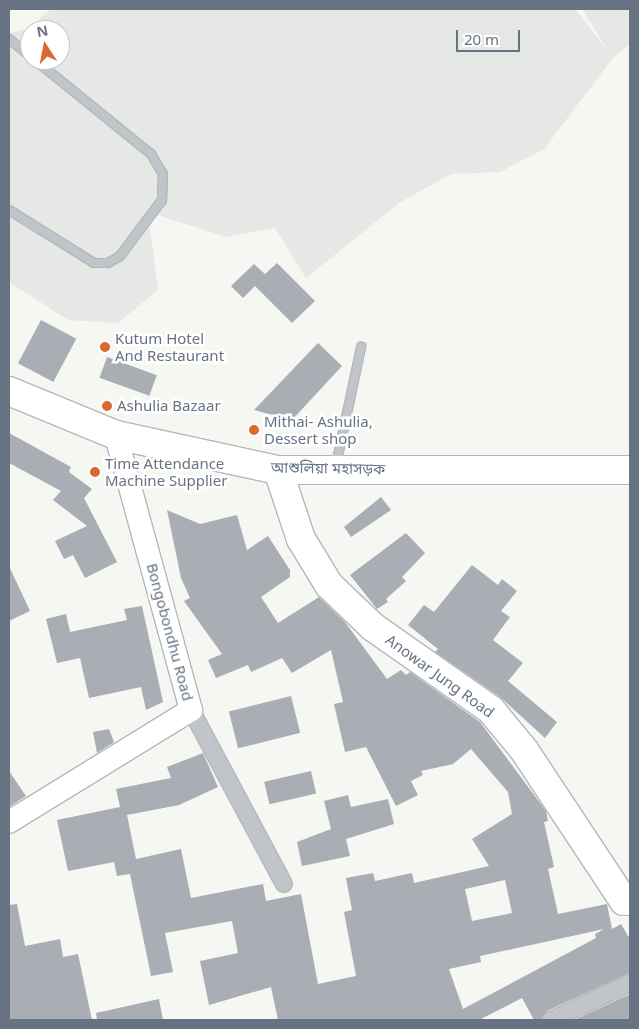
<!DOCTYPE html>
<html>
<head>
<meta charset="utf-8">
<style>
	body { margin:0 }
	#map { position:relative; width:639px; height:1029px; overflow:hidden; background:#f6f6f3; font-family:"Noto Sans","Noto Sans Bengali",sans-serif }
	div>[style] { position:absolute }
	.built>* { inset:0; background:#e6e8e6 }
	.building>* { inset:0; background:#a8aeb4; transform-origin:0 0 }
	.roads { filter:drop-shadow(1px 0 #b4b8bc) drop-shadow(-1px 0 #b4b8bc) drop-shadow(0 1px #b4b8bc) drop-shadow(0 -1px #b4b8bc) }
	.lane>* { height:8px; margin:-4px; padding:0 4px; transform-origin:4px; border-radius:4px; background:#c1c4c8 }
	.street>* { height:16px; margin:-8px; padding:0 8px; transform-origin:8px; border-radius:8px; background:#c1c4c8 }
	.secondary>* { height:22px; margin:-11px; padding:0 11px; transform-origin:11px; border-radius:11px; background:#fff }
	.highway>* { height:28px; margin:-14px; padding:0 14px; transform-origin:14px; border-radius:14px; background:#fff }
	.dots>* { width:14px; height:14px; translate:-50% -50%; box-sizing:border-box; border:2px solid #fff; border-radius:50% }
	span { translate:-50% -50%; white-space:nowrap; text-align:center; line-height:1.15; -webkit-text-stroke:5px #fff; paint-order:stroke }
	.poi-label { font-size:15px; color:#677382 }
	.left { translate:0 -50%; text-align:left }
	.street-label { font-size:15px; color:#677382 }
	.frame { position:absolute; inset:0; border:10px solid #677382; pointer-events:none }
	.north { position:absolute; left:20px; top:20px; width:50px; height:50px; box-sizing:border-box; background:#fff; border:1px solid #c2c7cd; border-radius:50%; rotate:349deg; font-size:14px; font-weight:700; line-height:20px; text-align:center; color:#677382 }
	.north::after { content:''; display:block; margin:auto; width:18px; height:22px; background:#d86931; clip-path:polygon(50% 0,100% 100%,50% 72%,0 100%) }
	.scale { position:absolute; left:456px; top:30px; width:64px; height:22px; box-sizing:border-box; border:2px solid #677382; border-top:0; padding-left:6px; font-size:15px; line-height:18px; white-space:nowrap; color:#677382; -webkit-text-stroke:4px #fff; paint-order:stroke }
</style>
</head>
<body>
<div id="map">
	<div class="built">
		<i style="clip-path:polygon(evenodd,51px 9px,575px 9px,609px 52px,582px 9px,630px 9px,630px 44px,613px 58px,544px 149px,500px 172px,451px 174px,399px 203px,306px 278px,275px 228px,226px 237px,148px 212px,158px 290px,118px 323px,68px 320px,9px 282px,9px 33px,28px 29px,51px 9px,30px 30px,60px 30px,60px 60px,30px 60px,30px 30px)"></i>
	</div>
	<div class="building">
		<i style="clip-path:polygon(277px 263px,315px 301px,292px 323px,255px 286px,243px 298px,231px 286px,254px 264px,265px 274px)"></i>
		<i style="left:41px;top:320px;width:40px;height:49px;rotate:28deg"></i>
		<i style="clip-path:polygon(318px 343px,342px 366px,292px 420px,254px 410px)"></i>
		<i style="left:107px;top:357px;width:53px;height:22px;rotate:20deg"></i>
		<i style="clip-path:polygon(9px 433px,71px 467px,69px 472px,92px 489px,84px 498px,117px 562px,85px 578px,73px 555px,64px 559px,55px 541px,87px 526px,53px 500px,61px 491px,9px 463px)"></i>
		<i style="clip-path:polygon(381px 497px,391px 510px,351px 537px,344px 527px)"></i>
		<i style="clip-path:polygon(evenodd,167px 510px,200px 524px,237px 515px,247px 550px,268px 536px,290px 570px,290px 577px,261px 597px,278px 623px,319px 597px,345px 622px,387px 679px,401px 670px,406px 675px,410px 672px,480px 722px,546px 811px,548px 821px,544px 822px,554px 867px,548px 869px,558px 914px,607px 904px,612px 929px,621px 924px,630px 939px,630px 973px,547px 1011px,541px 1020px,534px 1020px,522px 998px,479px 1020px,278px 1020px,271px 987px,209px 1005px,200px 961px,238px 953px,232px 921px,165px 933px,173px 972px,151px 976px,130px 874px,117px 876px,114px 862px,68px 871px,57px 820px,120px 807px,116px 789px,171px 778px,167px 767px,203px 753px,218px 787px,179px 805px,127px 815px,136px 859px,181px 849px,191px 898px,263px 884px,266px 901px,301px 894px,318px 984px,356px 976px,344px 912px,352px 910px,346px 878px,373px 873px,375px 881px,412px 873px,414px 883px,489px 866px,472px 839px,512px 814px,508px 792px,471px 749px,453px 764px,421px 771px,423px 775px,411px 781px,418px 795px,396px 806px,366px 747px,345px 752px,334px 704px,343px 702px,331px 650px,292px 673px,282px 658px,251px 672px,248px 665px,216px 678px,208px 660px,222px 654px,184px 601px,190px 598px,181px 578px,167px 510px,505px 880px,512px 913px,472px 921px,465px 889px,505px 880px,167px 510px,604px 929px,595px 934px,596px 938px,463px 1009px,449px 969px,481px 962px,480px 956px,604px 929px)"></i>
		<i style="clip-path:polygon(406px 533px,425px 553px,402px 577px,406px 581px,386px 599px,388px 602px,377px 609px,350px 575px)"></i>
		<i style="clip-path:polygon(472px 565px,498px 585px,502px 579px,517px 591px,501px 611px,510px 617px,493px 640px,523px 663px,508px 681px,557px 722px,545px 738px,500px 697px,435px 652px,438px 649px,408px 625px,424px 605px,434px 612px)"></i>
		<i style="clip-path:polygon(9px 566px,30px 611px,9px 621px)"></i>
		<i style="clip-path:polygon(142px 606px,163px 702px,146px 710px,141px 687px,89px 698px,80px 658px,57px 663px,46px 619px,66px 614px,70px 632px,127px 620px,124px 609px)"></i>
		<i style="left:291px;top:696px;width:38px;height:64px;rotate:76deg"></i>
		<i style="clip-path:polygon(109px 729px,114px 742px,97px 753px,93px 732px)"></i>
		<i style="clip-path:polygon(9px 771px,26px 796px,9px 807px)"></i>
		<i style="left:311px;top:771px;width:23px;height:48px;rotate:77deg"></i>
		<i style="clip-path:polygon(348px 795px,351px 807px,388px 799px,394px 824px,346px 839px,350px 856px,302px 866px,297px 842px,331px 829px,324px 801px)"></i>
		<i style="clip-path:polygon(17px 904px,25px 946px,60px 939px,63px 957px,78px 954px,92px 1020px,9px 1020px,9px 905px)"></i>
		<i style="clip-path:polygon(630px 994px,630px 1020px,574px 1020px)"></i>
		<i style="clip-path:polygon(159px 999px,163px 1020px,97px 1020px,96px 1013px)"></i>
	</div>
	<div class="roads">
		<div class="lane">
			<i style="left:9px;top:39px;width:27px;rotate:39deg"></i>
			<i style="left:9px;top:210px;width:100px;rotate:31.9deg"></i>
			<i style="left:94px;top:263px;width:14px"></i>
			<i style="left:108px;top:263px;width:14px;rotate:-30deg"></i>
			<i style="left:120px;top:256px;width:70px;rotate:-53.1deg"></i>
			<i style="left:162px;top:200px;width:26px;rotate:-88deg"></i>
			<i style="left:163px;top:174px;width:23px;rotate:-121deg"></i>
			<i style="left:151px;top:154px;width:149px;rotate:-141deg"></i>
			<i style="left:336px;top:465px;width:121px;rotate:-78deg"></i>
		</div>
		<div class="street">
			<i style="left:191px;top:710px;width:197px;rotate:61.9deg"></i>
			<i style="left:551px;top:1020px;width:87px;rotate:-25.1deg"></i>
		</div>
		<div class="secondary">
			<i style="left:9px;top:822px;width:214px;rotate:-31.6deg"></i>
			<i style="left:191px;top:710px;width:285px;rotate:-105.3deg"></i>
		</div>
		<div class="highway">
			<i style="left:9px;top:391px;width:116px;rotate:22.4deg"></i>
			<i style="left:116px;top:435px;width:166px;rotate:12.2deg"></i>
			<i style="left:278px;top:470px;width:352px"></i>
			<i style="left:278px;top:470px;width:73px;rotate:71.6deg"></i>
			<i style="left:301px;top:539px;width:54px;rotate:58.7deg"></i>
			<i style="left:329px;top:585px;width:61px;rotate:43.7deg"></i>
			<i style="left:373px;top:627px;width:144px;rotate:35.1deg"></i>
			<i style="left:491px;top:710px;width:52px;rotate:50.5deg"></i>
			<i style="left:524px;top:750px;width:181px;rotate:56.5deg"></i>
			<i style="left:624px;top:901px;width:6px"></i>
		</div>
	</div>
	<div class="dots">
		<i style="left:105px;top:347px;background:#d86931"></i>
		<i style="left:107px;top:406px;background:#d86931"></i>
		<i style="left:254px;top:430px;background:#d86931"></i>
		<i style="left:95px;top:472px;background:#d86931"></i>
	</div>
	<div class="poi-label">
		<span class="left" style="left:115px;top:347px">Kutum Hotel<br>And Restaurant</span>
		<span class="left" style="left:117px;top:406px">Ashulia Bazaar</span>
		<span class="left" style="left:264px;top:430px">Mithai- Ashulia,<br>Dessert shop</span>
		<span class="left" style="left:105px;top:472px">Time Attendance<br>Machine Supplier</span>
	</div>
	<div class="street-label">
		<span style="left:328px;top:468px;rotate:1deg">আশুলিয়া মহাসড়ক</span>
		<span style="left:170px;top:632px;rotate:75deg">Bongobondhu Road</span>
		<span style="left:440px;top:676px;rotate:36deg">Anowar Jung Road</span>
	</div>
	<div class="frame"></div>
	<div class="north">N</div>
	<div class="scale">20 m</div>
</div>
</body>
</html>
